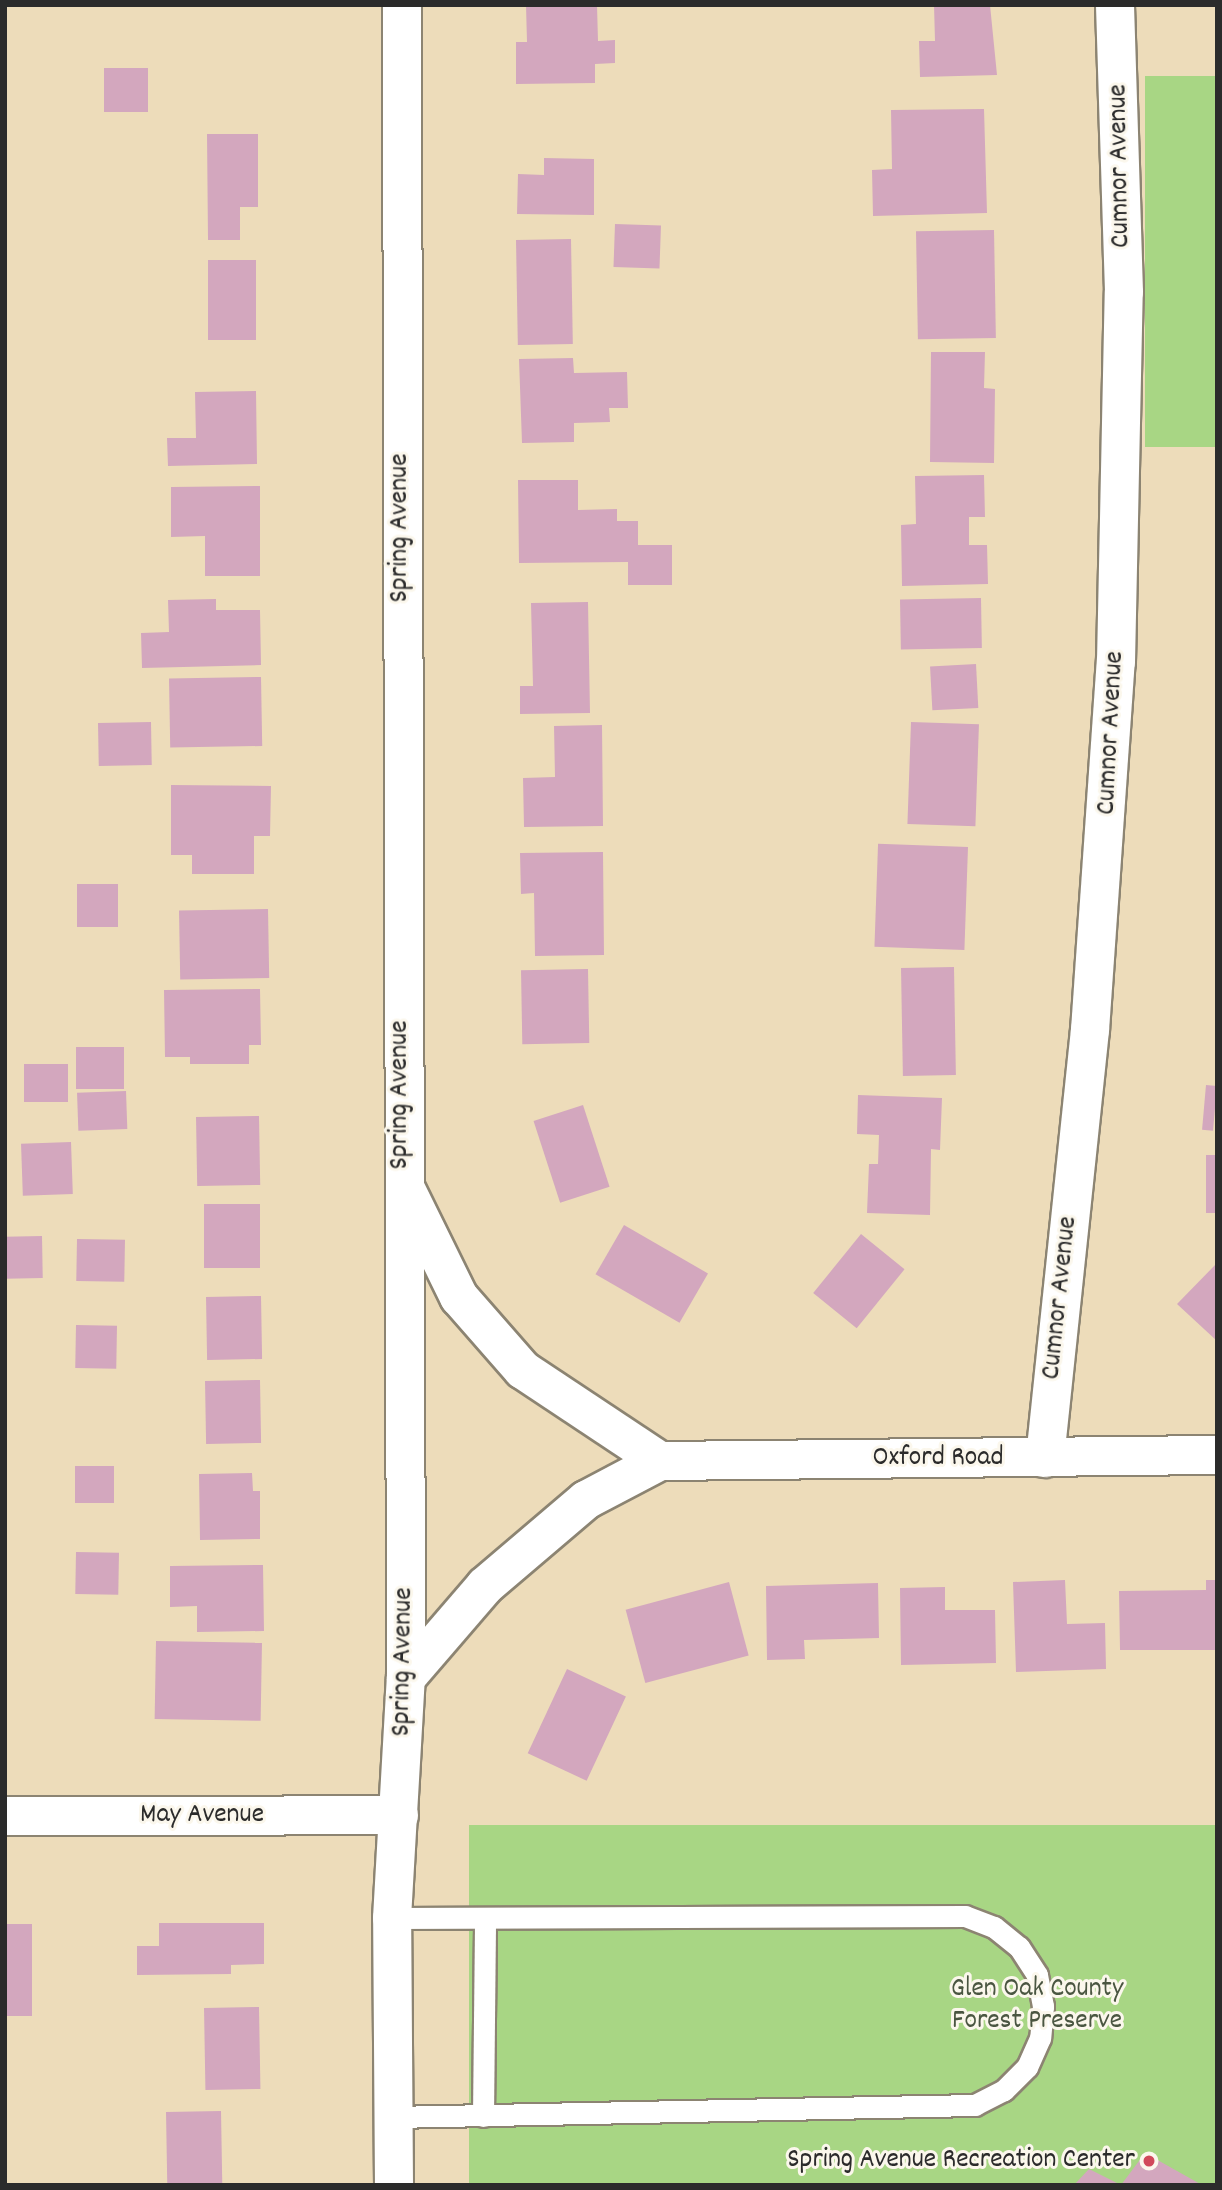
<!DOCTYPE html>
<html>
<head>
<meta charset="utf-8">
<style>
	body { margin:0 }
	#map { position:relative; width:1222px; height:2190px; overflow:hidden; background:#eddcba; font-family:Dekko,sans-serif }
	div>[style] { position:absolute }
	.green>* { inset:0; background:#a8d684; transform-origin:0 0 }
	.building>* { inset:0; background:#d3a7be; transform-origin:0 0 }
	.roads { filter:drop-shadow(2px 0 #8c8472) drop-shadow(-2px 0 #8c8472) drop-shadow(0 2px #8c8472) drop-shadow(0 -2px #8c8472) }
	.lane>* { height:21px; margin:-10.5px; padding:0 10.5px; transform-origin:10.5px; border-radius:10.5px; background:#fff }
	.street>* { height:38px; margin:-19px; padding:0 19px; transform-origin:19px; border-radius:19px; background:#fff }
	.dots>* { width:19px; height:19px; translate:-50% -50%; box-sizing:border-box; border:4px solid #fbf7ec; border-radius:50% }
	span { translate:-50% -50%; white-space:nowrap; text-align:center; line-height:1.15; -webkit-text-stroke:6px #fbf7ec; paint-order:stroke }
	.street-label { font-size:28px; color:#2b2b2b }
	.park-label { font-size:28px; color:#4a5641 }
	.poi-label { font-size:28px; color:#2b2b2b }
	.right { translate:-100% -50%; text-align:right }
	.frame { position:absolute; inset:0; border:7px solid #2b2b2b; pointer-events:none }
</style>
</head>
<body>
<div id="map">
	<div class="green">
		<i style="left:1217px;top:76px;width:371px;height:72px;rotate:90deg"></i>
		<i style="left:1217px;top:1825px;width:360px;height:748px;rotate:90deg"></i>
	</div>
	<div class="building">
		<i style="clip-path:polygon(526px 5px,597px 5px,598px 41px,615px 40px,615px 63px,595px 64px,595px 83px,516px 84px,516px 42px,527px 42px)"></i>
		<i style="clip-path:polygon(934px 5px,990px 5px,997px 75px,920px 77px,919px 41px,935px 41px)"></i>
		<i style="left:104px;top:68px;width:44px;height:44px"></i>
		<i style="clip-path:polygon(984px 109px,987px 213px,873px 216px,872px 170px,892px 169px,891px 110px)"></i>
		<i style="clip-path:polygon(207px 134px,258px 134px,258px 207px,240px 207px,240px 240px,208px 240px)"></i>
		<i style="clip-path:polygon(544px 158px,594px 159px,594px 215px,517px 214px,518px 174px,544px 175px)"></i>
		<i style="left:615px;top:224px;width:46px;height:43px;rotate:2deg"></i>
		<i style="left:994px;top:230px;width:108px;height:78px;rotate:89deg"></i>
		<i style="left:571px;top:239px;width:105px;height:55px;rotate:89deg"></i>
		<i style="left:208px;top:260px;width:48px;height:80px"></i>
		<i style="clip-path:polygon(931px 352px,985px 352px,984px 388px,995px 389px,994px 463px,930px 462px)"></i>
		<i style="clip-path:polygon(573px 358px,574px 373px,627px 372px,628px 408px,609px 408px,610px 422px,574px 423px,574px 442px,522px 443px,519px 359px)"></i>
		<i style="clip-path:polygon(256px 391px,257px 464px,168px 466px,167px 438px,196px 438px,195px 392px)"></i>
		<i style="clip-path:polygon(984px 475px,985px 517px,969px 517px,969px 545px,987px 545px,988px 584px,902px 586px,901px 525px,916px 524px,915px 476px)"></i>
		<i style="clip-path:polygon(518px 480px,578px 480px,578px 510px,617px 509px,617px 521px,638px 521px,638px 545px,672px 545px,672px 585px,628px 585px,628px 562px,519px 563px)"></i>
		<i style="clip-path:polygon(260px 486px,260px 576px,205px 576px,205px 536px,171px 537px,171px 487px)"></i>
		<i style="left:981px;top:598px;width:50px;height:81px;rotate:89deg"></i>
		<i style="clip-path:polygon(216px 599px,216px 610px,260px 610px,261px 665px,142px 668px,141px 633px,169px 632px,168px 600px)"></i>
		<i style="clip-path:polygon(588px 602px,590px 713px,520px 714px,520px 686px,533px 686px,531px 603px)"></i>
		<i style="left:976px;top:664px;width:44px;height:46px;rotate:87deg"></i>
		<i style="left:261px;top:677px;width:69px;height:92px;rotate:89deg"></i>
		<i style="left:151px;top:722px;width:43px;height:53px;rotate:89deg"></i>
		<i style="left:911px;top:722px;width:68px;height:102px;rotate:2deg"></i>
		<i style="clip-path:polygon(602px 725px,603px 826px,524px 827px,523px 778px,555px 777px,554px 726px)"></i>
		<i style="clip-path:polygon(171px 785px,271px 786px,270px 836px,254px 836px,254px 874px,192px 874px,192px 855px,171px 855px)"></i>
		<i style="left:968px;top:847px;width:103px;height:90px;rotate:92deg"></i>
		<i style="clip-path:polygon(603px 852px,604px 955px,535px 956px,534px 893px,521px 894px,520px 853px)"></i>
		<i style="left:77px;top:884px;width:41px;height:43px"></i>
		<i style="left:268px;top:909px;width:69px;height:89px;rotate:89deg"></i>
		<i style="left:954px;top:967px;width:108px;height:53px;rotate:89deg"></i>
		<i style="left:588px;top:969px;width:74px;height:67px;rotate:89deg"></i>
		<i style="clip-path:polygon(260px 989px,261px 1045px,249px 1045px,249px 1064px,190px 1064px,190px 1057px,165px 1057px,164px 990px)"></i>
		<i style="left:76px;top:1047px;width:48px;height:42px"></i>
		<i style="left:24px;top:1064px;width:44px;height:38px"></i>
		<i style="left:1206px;top:1085px;width:11px;height:45px;rotate:5deg"></i>
		<i style="left:126px;top:1091px;width:38px;height:49px;rotate:88deg"></i>
		<i style="clip-path:polygon(858px 1095px,942px 1098px,940px 1150px,931px 1149px,930px 1215px,867px 1213px,869px 1164px,878px 1164px,879px 1135px,857px 1134px)"></i>
		<i style="left:583px;top:1105px;width:86px;height:52px;rotate:72deg"></i>
		<i style="left:259px;top:1116px;width:69px;height:63px;rotate:89deg"></i>
		<i style="left:71px;top:1142px;width:52px;height:50px;rotate:88deg"></i>
		<i style="left:1206px;top:1155px;width:11px;height:58px"></i>
		<i style="left:204px;top:1204px;width:56px;height:64px"></i>
		<i style="left:624px;top:1225px;width:97px;height:57px;rotate:30deg"></i>
		<i style="left:861px;top:1234px;width:56px;height:76px;rotate:39deg"></i>
		<i style="left:42px;top:1236px;width:42px;height:37px;rotate:89deg"></i>
		<i style="left:77px;top:1239px;width:48px;height:42px;rotate:1deg"></i>
		<i style="clip-path:polygon(1217px 1263px,1217px 1341px,1177px 1304px)"></i>
		<i style="left:261px;top:1296px;width:63px;height:55px;rotate:89deg"></i>
		<i style="left:76px;top:1325px;width:41px;height:43px;rotate:1deg"></i>
		<i style="left:260px;top:1380px;width:63px;height:55px;rotate:89deg"></i>
		<i style="left:75px;top:1466px;width:39px;height:37px"></i>
		<i style="clip-path:polygon(252px 1473px,253px 1491px,260px 1491px,260px 1539px,200px 1540px,199px 1474px)"></i>
		<i style="left:76px;top:1552px;width:43px;height:42px;rotate:1deg"></i>
		<i style="clip-path:polygon(263px 1565px,264px 1631px,197px 1632px,197px 1606px,170px 1607px,170px 1566px)"></i>
		<i style="clip-path:polygon(1065px 1580px,1067px 1624px,1105px 1623px,1106px 1669px,1016px 1672px,1013px 1582px)"></i>
		<i style="clip-path:polygon(1206px 1580px,1217px 1580px,1217px 1650px,1120px 1650px,1119px 1591px,1206px 1590px)"></i>
		<i style="left:729px;top:1582px;width:76px;height:107px;rotate:75deg"></i>
		<i style="clip-path:polygon(878px 1583px,879px 1638px,804px 1640px,805px 1659px,767px 1660px,766px 1586px)"></i>
		<i style="clip-path:polygon(945px 1587px,945px 1610px,995px 1610px,996px 1663px,901px 1665px,900px 1588px)"></i>
		<i style="left:156px;top:1641px;width:106px;height:78px;rotate:1deg"></i>
		<i style="left:567px;top:1669px;width:65px;height:93px;rotate:25deg"></i>
		<i style="clip-path:polygon(159px 1923px,264px 1923px,264px 1964px,231px 1965px,231px 1974px,137px 1975px,137px 1946px,159px 1946px)"></i>
		<i style="left:5px;top:1924px;width:27px;height:92px"></i>
		<i style="left:259px;top:2007px;width:82px;height:55px;rotate:89deg"></i>
		<i style="left:221px;top:2111px;width:74px;height:55px;rotate:89deg"></i>
		<i style="clip-path:polygon(1145px 2153px,1202px 2185px,1074px 2185px,1089px 2169px,1121px 2185px)"></i>
	</div>
	<div class="roads">
		<div class="lane">
			<i style="left:392px;top:1918px;width:573px;rotate:-0.2deg"></i>
			<i style="left:965px;top:1916px;width:31px;rotate:21deg"></i>
			<i style="left:994px;top:1927px;width:32px;rotate:39deg"></i>
			<i style="left:1019px;top:1947px;width:33px;rotate:57deg"></i>
			<i style="left:1037px;top:1975px;width:32px;rotate:79deg"></i>
			<i style="left:1043px;top:2006px;width:32px;rotate:95deg"></i>
			<i style="left:1040px;top:2038px;width:32px;rotate:114deg"></i>
			<i style="left:1027px;top:2067px;width:33px;rotate:135deg"></i>
			<i style="left:1004px;top:2090px;width:33px;rotate:153deg"></i>
			<i style="left:975px;top:2105px;width:581px;rotate:178.82deg"></i>
			<i style="left:483px;top:2116px;width:198px;rotate:-89.4deg"></i>
		</div>
		<div class="street">
			<i style="left:405px;top:1187px;width:123px;rotate:63.9deg"></i>
			<i style="left:459px;top:1297px;width:97px;rotate:48.8deg"></i>
			<i style="left:523px;top:1370px;width:164px;rotate:33.6deg"></i>
			<i style="left:1045px;top:1458px;width:430px;rotate:-84deg"></i>
			<i style="left:1090px;top:1030px;width:369px;rotate:-86deg"></i>
			<i style="left:1116px;top:662px;width:370px;rotate:-88.8deg"></i>
			<i style="left:1124px;top:292px;width:287px;rotate:-91.8deg"></i>
			<i style="left:406px;top:1678px;width:121px;rotate:-49.3deg"></i>
			<i style="left:485px;top:1586px;width:133px;rotate:-40.4deg"></i>
			<i style="left:586px;top:1500px;width:84px;rotate:-27.8deg"></i>
			<i style="left:660px;top:1461px;width:557px;rotate:-0.62deg"></i>
			<i style="left:5px;top:1816px;width:394px;rotate:-0.1deg"></i>
			<i style="left:394px;top:2185px;width:267px;rotate:-90.4deg"></i>
			<i style="left:392px;top:1918px;width:240px;rotate:-86.7deg"></i>
			<i style="left:406px;top:1678px;width:1673px;rotate:-90.14deg"></i>
		</div>
	</div>
	<div class="dots">
		<i style="left:1149px;top:2161px;background:#d1495b"></i>
	</div>
	<div class="street-label">
		<span style="left:1121px;top:166px;rotate:-91deg">Cumnor Avenue</span>
		<span style="left:401px;top:528px;rotate:-90deg">Spring Avenue</span>
		<span style="left:1112px;top:733px;rotate:-87deg">Cumnor Avenue</span>
		<span style="left:401px;top:1095px;rotate:-90deg">Spring Avenue</span>
		<span style="left:1061px;top:1298px;rotate:-84deg">Cumnor Avenue</span>
		<span style="left:938px;top:1459px">Oxford Road</span>
		<span style="left:404px;top:1662px;rotate:-89deg">Spring Avenue</span>
		<span style="left:202px;top:1816px">May Avenue</span>
	</div>
	<div class="park-label">
		<span style="left:1037px;top:2006px">Glen Oak County<br>Forest Preserve</span>
	</div>
	<div class="poi-label">
		<span class="right" style="left:1135px;top:2161px">Spring Avenue Recreation Center</span>
	</div>
	<div class="frame"></div>
</div>
</body>
</html>
